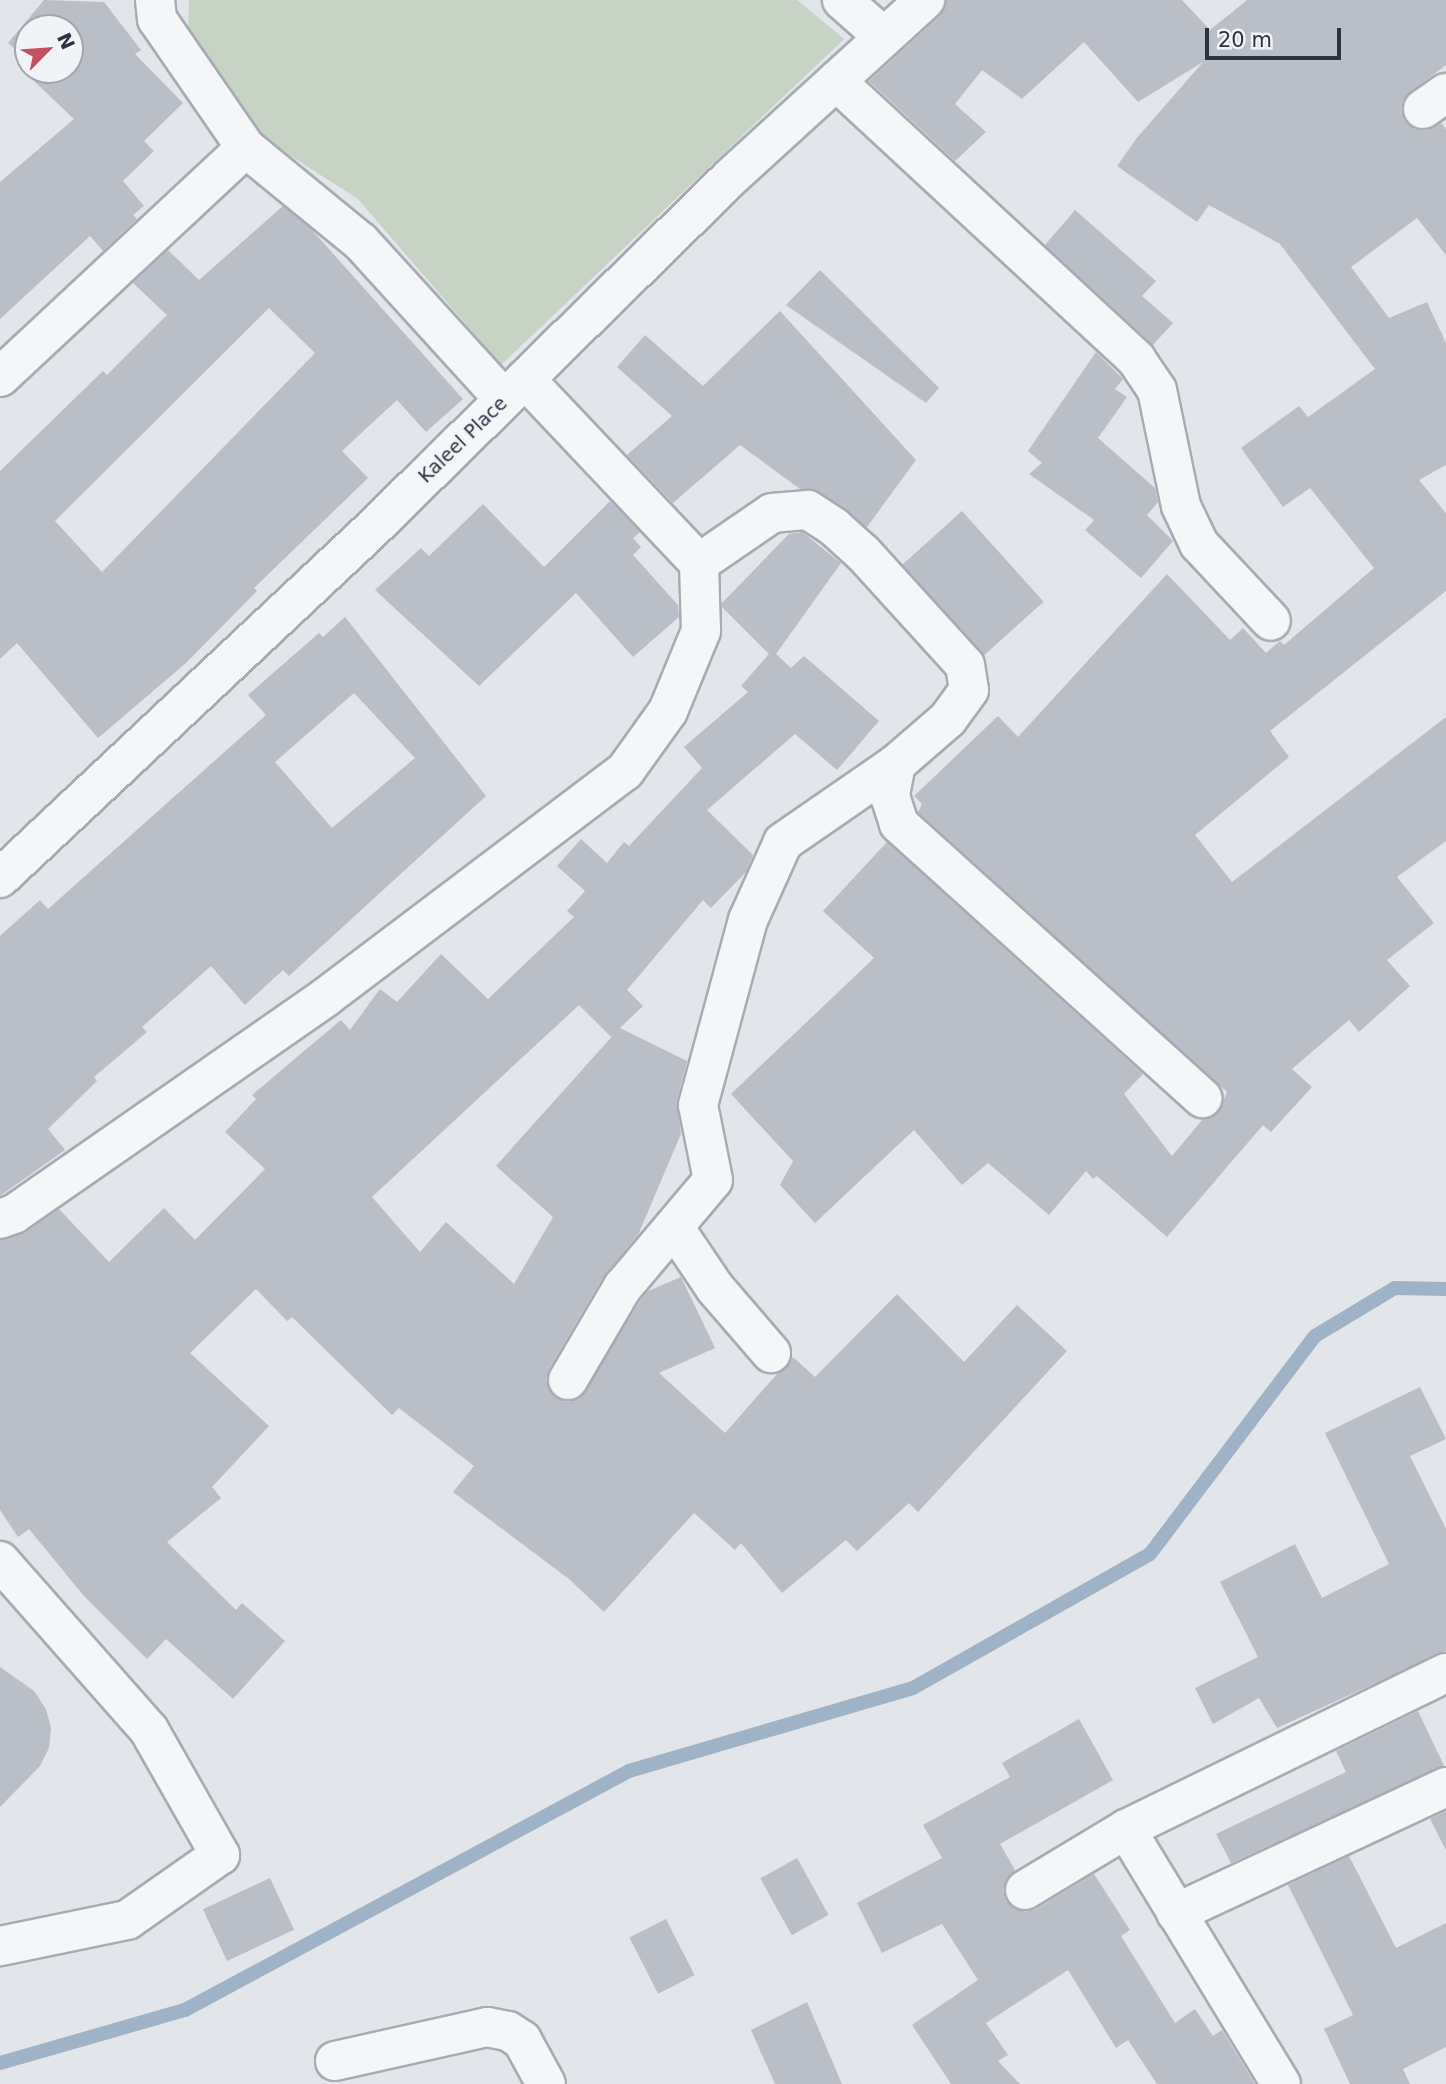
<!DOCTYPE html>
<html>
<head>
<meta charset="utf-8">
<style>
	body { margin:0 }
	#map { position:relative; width:1446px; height:2084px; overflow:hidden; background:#e2e5e9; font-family:"DejaVu Sans",sans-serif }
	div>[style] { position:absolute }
	.green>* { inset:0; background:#c7d3c4 }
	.stream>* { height:14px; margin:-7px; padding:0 7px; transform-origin:7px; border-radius:7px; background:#a0b2c6 }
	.building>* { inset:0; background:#babec6; transform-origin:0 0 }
	.roads { filter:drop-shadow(2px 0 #a7acb3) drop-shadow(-2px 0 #a7acb3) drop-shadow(0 2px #a7acb3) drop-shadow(0 -2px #a7acb3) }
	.street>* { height:38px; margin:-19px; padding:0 19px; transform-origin:19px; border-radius:19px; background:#f4f6f8 }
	span { translate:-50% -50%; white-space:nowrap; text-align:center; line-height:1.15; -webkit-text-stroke:5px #f1f4f7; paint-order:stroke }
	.street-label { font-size:19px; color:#2b3240 }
	.north { position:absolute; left:14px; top:14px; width:70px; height:70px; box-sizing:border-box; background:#f1f4f7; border:2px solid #a2a6ae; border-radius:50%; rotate:65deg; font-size:19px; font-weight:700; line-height:28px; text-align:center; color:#2b3240 }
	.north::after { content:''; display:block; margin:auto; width:24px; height:32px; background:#c45160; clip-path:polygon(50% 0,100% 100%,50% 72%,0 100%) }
	.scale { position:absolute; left:1205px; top:28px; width:136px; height:32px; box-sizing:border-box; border:4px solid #2b3240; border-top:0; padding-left:9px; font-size:21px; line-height:24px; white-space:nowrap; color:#2b3240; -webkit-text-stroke:5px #f1f4f7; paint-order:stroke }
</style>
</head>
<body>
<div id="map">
	<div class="green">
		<i style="clip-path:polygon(189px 0,797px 0,844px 39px,501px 365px,358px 199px,266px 140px,188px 30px)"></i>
	</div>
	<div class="stream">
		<i style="left:0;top:2063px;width:192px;rotate:-16deg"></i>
		<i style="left:185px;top:2010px;width:504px;rotate:-28.29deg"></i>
		<i style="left:629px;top:1771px;width:296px;rotate:-16.3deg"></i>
		<i style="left:913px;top:1688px;width:272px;rotate:-29.5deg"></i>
		<i style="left:1150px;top:1554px;width:273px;rotate:-52.9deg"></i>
		<i style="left:1315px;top:1336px;width:93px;rotate:-31deg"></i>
		<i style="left:1395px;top:1288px;width:51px;rotate:1.1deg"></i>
	</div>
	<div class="building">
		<i style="clip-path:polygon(44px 0,104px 2px,141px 50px,135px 54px,183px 103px,144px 141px,154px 151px,123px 181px,144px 206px,133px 215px,137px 219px,103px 251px,90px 236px,0 319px,0 182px,74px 119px,34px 81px,42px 72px,40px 70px,70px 70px,70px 28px,28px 28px,28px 60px,8px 43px)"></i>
		<i style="clip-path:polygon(946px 0,1182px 0,1210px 30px,1247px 0,1446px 0,1446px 65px,1410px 92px,1403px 100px,1401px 110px,1405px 121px,1414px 129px,1426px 131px,1441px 123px,1446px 129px,1446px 255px,1417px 218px,1351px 267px,1389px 318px,1427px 302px,1446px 343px,1446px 465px,1419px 480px,1446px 513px,1446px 591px,1270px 731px,1289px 757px,1195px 835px,1232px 882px,1446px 717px,1446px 841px,1397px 877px,1434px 923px,1387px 960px,1410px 986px,1359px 1032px,1349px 1020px,1292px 1069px,1312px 1087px,1271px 1132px,1263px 1125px,1167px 1237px,1097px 1176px,1093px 1179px,1086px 1171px,1049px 1215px,988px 1163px,962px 1185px,914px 1130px,815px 1223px,780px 1185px,793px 1161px,731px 1094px,874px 958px,823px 911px,887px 842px,1143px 1074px,1124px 1094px,1172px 1156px,1203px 1119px,1219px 1112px,1227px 1092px,918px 812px,922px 804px,914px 796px,998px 716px,1018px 737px,1167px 574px,1230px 640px,1243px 628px,1266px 653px,1280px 641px,1284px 645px,1374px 568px,1310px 488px,1283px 507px,1241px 448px,1299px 406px,1308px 417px,1375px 369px,1280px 244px,1209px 205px,1197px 222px,1117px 166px,1136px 139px,1203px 62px,1138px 102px,1084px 42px,1022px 99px,982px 70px,955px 104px,986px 132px,955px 161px,869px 81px,940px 16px)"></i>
		<i style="clip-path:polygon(evenodd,283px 206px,311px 229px,463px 399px,426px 432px,397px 400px,342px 451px,368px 478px,254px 588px,257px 591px,186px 663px,98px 738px,17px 643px,0 659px,0 471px,103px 371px,107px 375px,167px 315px,133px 283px,168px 250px,199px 280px,283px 206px,269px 308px,315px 353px,102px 572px,55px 521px,269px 308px)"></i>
		<i style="clip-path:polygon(1075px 210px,1156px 281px,1142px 296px,1173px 323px,1153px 345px,1045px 245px)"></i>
		<i style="clip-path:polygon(820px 270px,939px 388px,926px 403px,786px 305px)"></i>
		<i style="clip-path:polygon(780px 311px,916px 460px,867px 527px,820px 492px,800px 489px,740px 445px,673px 503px,627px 455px,672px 416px,617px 367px,645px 335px,703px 386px)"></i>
		<i style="clip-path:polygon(1096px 352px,1123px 379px,1115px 389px,1127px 397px,1098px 438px,1155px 488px,1158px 502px,1147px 515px,1173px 541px,1141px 578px,1085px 530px,1094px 520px,1029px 474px,1042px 463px,1028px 451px)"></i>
		<i style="clip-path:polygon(610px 501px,640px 532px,633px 538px,641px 547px,633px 555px,678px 605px,679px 617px,633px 657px,576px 593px,479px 686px,375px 590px,421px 548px,429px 556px,483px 504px,544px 567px)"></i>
		<i style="left:962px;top:511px;width:122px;height:80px;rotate:48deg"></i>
		<i style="clip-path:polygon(evenodd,802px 532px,841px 563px,776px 654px,791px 668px,804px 656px,879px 721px,837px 770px,795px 734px,707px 810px,753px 855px,746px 872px,711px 908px,703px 900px,627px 990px,643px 1006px,620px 1028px,687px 1061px,677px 1100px,681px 1134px,638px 1235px,603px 1277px,549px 1369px,546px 1379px,549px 1390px,556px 1398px,567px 1402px,579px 1399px,640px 1301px,648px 1291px,681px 1277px,715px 1348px,659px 1373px,725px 1433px,778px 1373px,786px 1369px,793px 1357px,815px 1377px,897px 1294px,964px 1362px,1017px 1305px,1067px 1351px,918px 1512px,909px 1503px,857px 1551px,846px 1540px,782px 1593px,741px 1543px,735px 1550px,694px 1513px,604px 1612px,569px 1579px,453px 1492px,474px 1466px,399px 1408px,392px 1415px,292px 1317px,287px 1321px,256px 1289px,190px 1353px,269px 1426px,212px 1487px,221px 1498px,167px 1542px,236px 1610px,242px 1603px,285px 1641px,233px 1699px,166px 1639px,147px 1659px,84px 1596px,29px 1529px,18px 1537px,0 1510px,0 1240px,26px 1232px,59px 1209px,109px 1262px,164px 1208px,195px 1240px,265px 1169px,225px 1132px,256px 1099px,252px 1095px,341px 1020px,350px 1030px,380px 989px,397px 1002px,441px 954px,488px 999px,574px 917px,567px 911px,585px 891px,557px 866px,581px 839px,607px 863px,624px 842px,629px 846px,702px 768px,684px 747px,748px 692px,741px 686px,769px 654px,722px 607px,722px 603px,789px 534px,802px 532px,579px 1005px,611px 1037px,616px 1032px,496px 1166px,553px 1217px,514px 1284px,446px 1222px,420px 1252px,372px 1197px,579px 1005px)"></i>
		<i style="clip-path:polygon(evenodd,345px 617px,486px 796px,289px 976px,283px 970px,245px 1005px,211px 966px,142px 1027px,147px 1032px,94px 1077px,97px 1081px,48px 1129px,65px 1150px,0 1196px,0 936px,40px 900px,48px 909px,266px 715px,248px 695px,319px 633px,323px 637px,345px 617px,354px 693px,415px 758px,332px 828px,275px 762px,354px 693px)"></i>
		<i style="clip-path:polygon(1420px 1387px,1446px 1439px,1410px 1456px,1446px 1529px,1446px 1651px,1277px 1728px,1259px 1698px,1213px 1724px,1195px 1688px,1258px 1657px,1220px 1582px,1295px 1544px,1322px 1598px,1389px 1564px,1325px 1433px)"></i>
		<i style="clip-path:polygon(0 1667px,34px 1691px,46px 1709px,51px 1728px,49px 1748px,40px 1766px,0 1807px)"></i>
		<i style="clip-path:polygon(1418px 1711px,1444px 1766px,1231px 1863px,1216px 1834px,1346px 1772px,1336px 1751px)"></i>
		<i style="clip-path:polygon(1079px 1719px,1113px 1780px,1000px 1844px,1015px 1870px,1006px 1880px,1003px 1890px,1006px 1901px,1015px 1909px,1026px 1912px,1036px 1909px,1094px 1874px,1130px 1930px,1121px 1936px,1175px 2023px,1195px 2009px,1213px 2036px,1222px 2030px,1255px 2084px,1157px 2084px,1128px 2040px,1116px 2048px,1068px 1970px,986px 2023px,1008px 2055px,998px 2061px,1020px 2084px,951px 2084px,912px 2025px,978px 1980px,942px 1924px,882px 1953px,857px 1903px,942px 1858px,923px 1825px,1010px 1777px,1002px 1763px)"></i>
		<i style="clip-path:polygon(1446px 1811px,1446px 1850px,1430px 1819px)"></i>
		<i style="clip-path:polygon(1349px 1856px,1396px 1948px,1446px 1923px,1446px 2047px,1403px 2069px,1410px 2084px,1350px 2084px,1324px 2029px,1353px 2015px,1288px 1885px)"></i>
		<i style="left:797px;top:1858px;width:65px;height:42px;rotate:61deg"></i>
		<i style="left:270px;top:1878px;width:57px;height:74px;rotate:65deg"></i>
		<i style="left:666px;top:1919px;width:63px;height:41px;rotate:63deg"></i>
		<i style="clip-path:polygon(807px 2002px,842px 2084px,775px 2084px,751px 2030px)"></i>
	</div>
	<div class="roads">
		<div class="street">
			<i style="left:155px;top:0;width:19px;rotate:84deg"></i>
			<i style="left:157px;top:19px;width:157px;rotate:55.4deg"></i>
			<i style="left:246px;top:148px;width:149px;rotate:39.3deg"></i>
			<i style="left:361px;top:242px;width:212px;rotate:47.7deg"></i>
			<i style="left:842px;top:0;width:56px;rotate:41.4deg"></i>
			<i style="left:836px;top:81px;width:409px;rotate:42.8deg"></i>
			<i style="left:1136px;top:359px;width:37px;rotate:56deg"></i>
			<i style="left:1157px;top:390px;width:118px;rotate:78.3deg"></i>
			<i style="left:1181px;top:506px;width:42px;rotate:64.7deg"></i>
			<i style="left:1199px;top:544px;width:105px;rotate:46.9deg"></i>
			<i style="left:1423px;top:109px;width:28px;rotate:-35deg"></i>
			<i style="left:0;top:377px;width:336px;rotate:-43deg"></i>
			<i style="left:525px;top:379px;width:253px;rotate:46.6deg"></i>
			<i style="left:0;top:878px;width:506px;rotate:-43.16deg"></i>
			<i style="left:369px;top:532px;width:507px;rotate:-44.44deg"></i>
			<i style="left:731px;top:177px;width:263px;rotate:-42.4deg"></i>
			<i style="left:0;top:1219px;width:15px;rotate:-20deg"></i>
			<i style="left:14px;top:1214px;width:380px;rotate:-34.8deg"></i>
			<i style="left:326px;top:997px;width:375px;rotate:-37.1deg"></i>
			<i style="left:625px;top:771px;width:74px;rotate:-54.4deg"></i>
			<i style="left:668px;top:711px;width:87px;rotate:-67.6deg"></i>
			<i style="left:701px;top:631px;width:68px;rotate:-91.7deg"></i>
			<i style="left:699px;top:563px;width:88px;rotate:-34.4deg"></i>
			<i style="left:772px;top:513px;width:36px;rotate:-5deg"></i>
			<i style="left:808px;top:510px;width:31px;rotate:33deg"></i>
			<i style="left:834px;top:527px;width:39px;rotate:42deg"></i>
			<i style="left:863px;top:553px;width:151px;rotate:47.7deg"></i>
			<i style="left:965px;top:665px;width:25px;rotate:81deg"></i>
			<i style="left:969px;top:690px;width:36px;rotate:126deg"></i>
			<i style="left:948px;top:719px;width:69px;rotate:139.1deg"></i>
			<i style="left:896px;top:764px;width:33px;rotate:101deg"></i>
			<i style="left:890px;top:796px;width:29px;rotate:72deg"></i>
			<i style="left:899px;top:824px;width:409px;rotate:42.1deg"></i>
			<i style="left:674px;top:1227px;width:73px;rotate:56.1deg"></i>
			<i style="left:715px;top:1288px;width:86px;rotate:49.3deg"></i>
			<i style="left:568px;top:1380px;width:107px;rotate:-59.6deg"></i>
			<i style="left:622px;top:1288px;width:141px;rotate:-49.9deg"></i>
			<i style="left:713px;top:1180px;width:76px;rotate:-101.3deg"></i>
			<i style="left:698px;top:1105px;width:192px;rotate:-74.9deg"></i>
			<i style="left:748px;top:920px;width:85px;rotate:-65.8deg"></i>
			<i style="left:783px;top:842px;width:137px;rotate:-34.6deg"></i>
			<i style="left:0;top:1561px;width:225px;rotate:48.6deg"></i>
			<i style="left:149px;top:1730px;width:144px;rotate:60.4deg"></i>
			<i style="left:220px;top:1855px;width:113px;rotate:145deg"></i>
			<i style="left:127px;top:1920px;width:130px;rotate:168.4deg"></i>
			<i style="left:1126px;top:1829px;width:298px;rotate:58.7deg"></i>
			<i style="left:1025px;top:1890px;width:118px;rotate:-31.1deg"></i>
			<i style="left:1126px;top:1829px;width:356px;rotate:-26deg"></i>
			<i style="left:1176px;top:1913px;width:298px;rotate:-25deg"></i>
			<i style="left:335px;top:2061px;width:156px;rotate:-12.6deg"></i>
			<i style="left:487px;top:2027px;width:21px;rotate:11deg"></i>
			<i style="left:508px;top:2031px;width:17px;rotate:33deg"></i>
			<i style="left:522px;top:2040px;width:50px;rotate:61.4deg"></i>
		</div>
	</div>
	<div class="street-label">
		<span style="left:463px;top:440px;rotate:-44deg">Kaleel Place</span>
	</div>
	<div class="north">N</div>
	<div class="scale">20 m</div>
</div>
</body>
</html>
